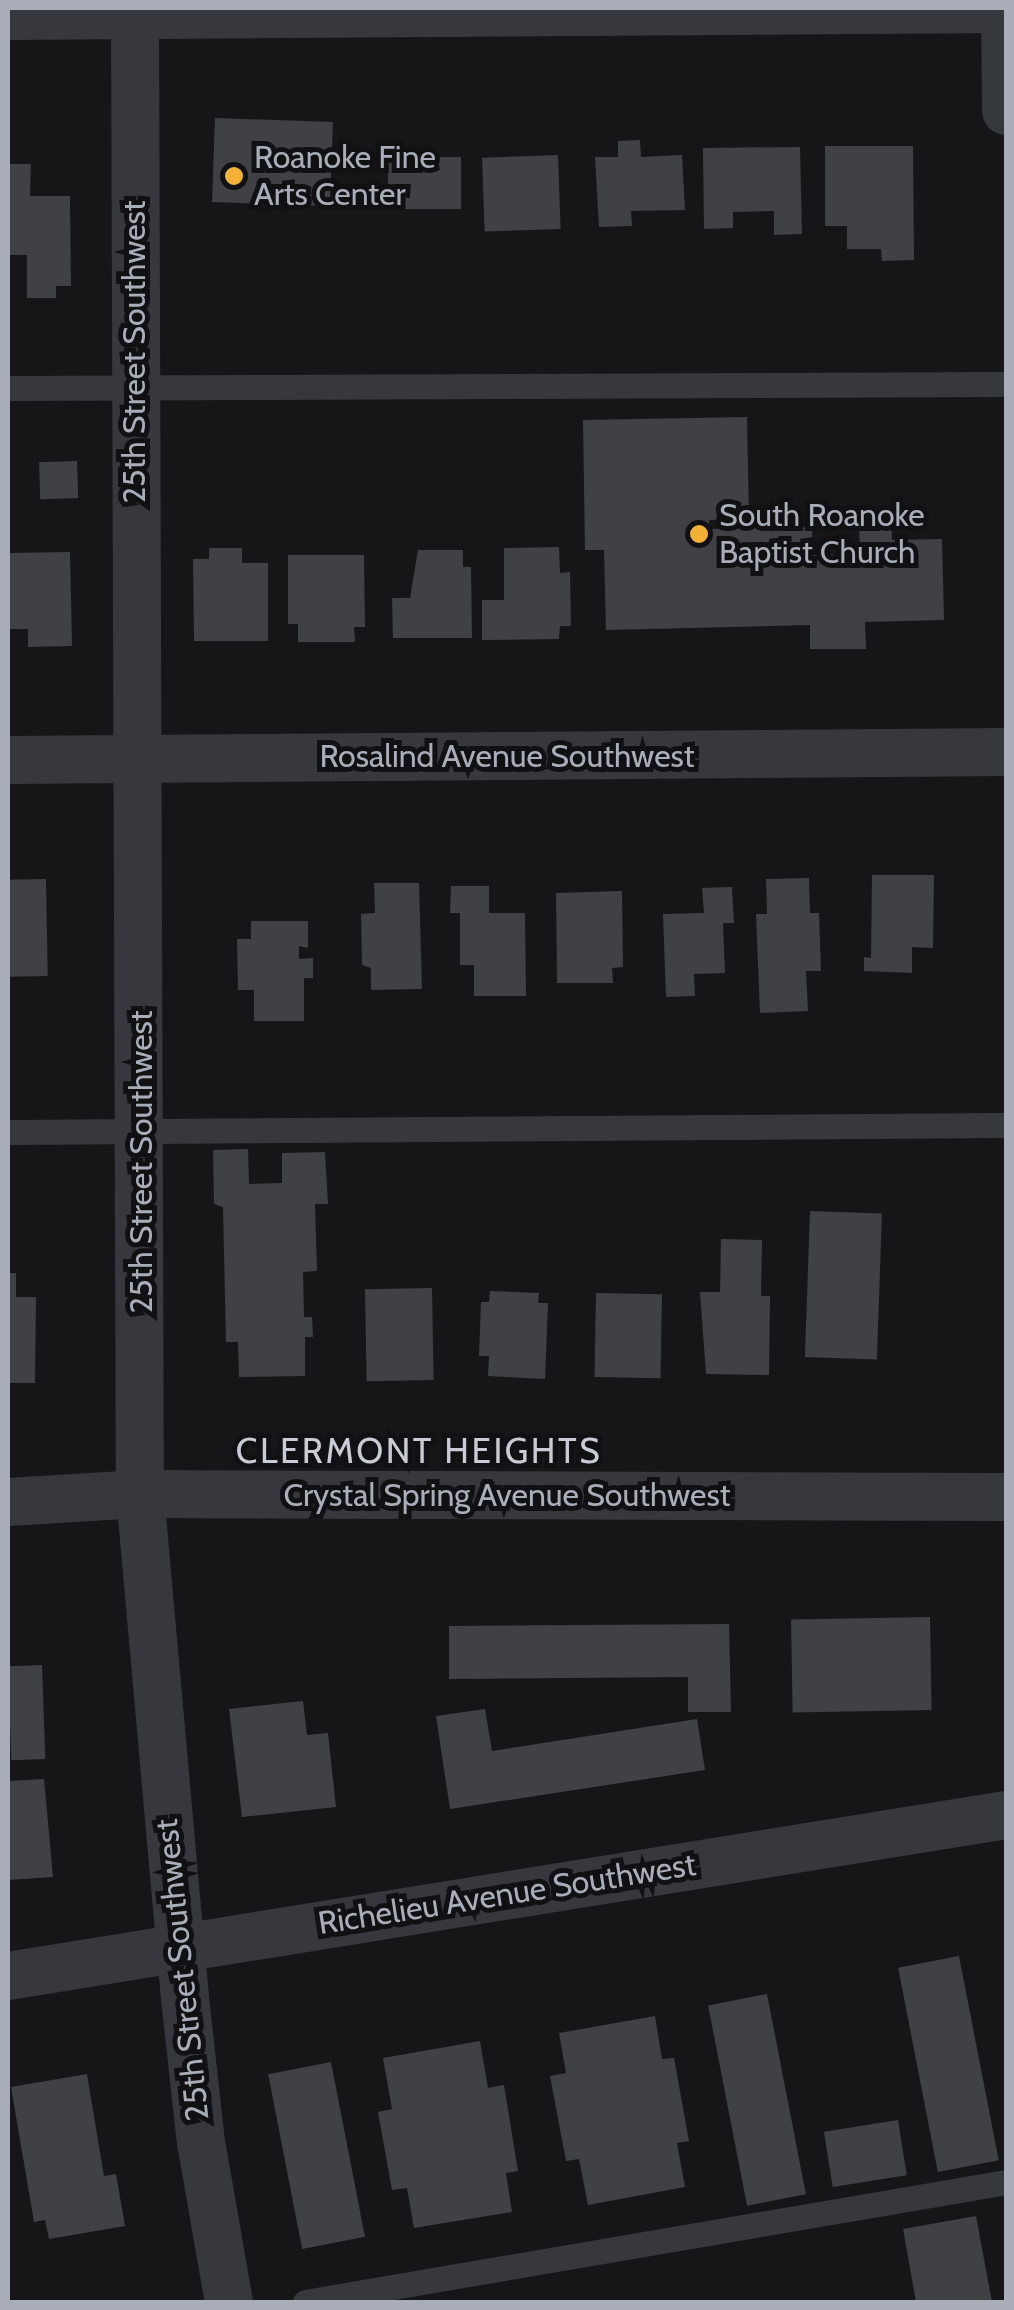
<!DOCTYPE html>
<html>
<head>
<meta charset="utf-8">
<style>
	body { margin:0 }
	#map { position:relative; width:1014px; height:2310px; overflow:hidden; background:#161618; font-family:Cabin,sans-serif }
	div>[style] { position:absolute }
	.building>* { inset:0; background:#404145; transform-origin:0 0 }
	.service>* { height:25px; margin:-12.5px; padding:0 12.5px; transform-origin:12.5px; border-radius:12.5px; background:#37383d }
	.minor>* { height:48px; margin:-24px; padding:0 24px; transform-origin:24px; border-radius:24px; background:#37383d }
	.dots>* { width:28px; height:28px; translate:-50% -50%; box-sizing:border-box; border:5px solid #111113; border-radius:50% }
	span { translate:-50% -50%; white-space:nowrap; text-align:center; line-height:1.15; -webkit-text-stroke:10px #111113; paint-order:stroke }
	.poi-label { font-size:32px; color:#a8adb8 }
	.left { translate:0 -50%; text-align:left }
	.street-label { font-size:32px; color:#a8adb8 }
	.neighbourhood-label { font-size:35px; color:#c9ccd4; letter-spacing:2.5px }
	.frame { position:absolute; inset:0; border:10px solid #a8adb8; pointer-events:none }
</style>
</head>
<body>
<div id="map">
	<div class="building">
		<i style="left:215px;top:118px;width:118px;height:84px;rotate:2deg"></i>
		<i style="clip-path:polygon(640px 140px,641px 157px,682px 155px,685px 210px,631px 211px,632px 226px,599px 227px,595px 157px,618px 157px,618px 141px)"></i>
		<i style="clip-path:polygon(825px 146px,913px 146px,914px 260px,882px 261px,881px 249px,847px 249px,847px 226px,825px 226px)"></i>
		<i style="clip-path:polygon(800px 147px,802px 234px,774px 235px,774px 211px,733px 212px,733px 228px,704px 229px,703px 148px)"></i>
		<i style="left:558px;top:155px;width:74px;height:76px;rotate:88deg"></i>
		<i style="left:388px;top:157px;width:73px;height:52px"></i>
		<i style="clip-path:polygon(8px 164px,31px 164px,30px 196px,70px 196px,71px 286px,56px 286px,56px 298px,27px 298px,27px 255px,8px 255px)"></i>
		<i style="clip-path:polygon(747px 417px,749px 519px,709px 520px,709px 529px,812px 527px,813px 555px,860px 554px,859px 514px,891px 513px,892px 540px,942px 539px,944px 620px,865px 622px,866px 649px,810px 649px,810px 625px,606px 630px,604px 550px,585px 550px,583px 420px)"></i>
		<i style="left:77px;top:461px;width:37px;height:38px;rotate:88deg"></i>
		<i style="clip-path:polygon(559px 547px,560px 573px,570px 572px,571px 626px,560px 626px,559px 639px,482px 640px,482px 600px,504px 600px,504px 548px)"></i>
		<i style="clip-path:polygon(209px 548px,242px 548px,242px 563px,268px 563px,268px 641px,194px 641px,193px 559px,209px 559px)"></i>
		<i style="clip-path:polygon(418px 550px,463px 550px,463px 567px,471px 567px,472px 638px,393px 638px,392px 598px,410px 598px)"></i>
		<i style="clip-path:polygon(70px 552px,72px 646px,28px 647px,28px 629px,8px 629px,8px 553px)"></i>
		<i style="clip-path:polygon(288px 555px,364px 555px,365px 627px,354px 627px,355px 642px,298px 642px,298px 624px,288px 624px)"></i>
		<i style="clip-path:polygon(872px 875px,934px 875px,933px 948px,912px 947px,912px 973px,864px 971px,864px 957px,871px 958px)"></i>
		<i style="clip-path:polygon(809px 878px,810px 913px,819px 913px,821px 971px,806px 971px,808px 1011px,760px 1013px,756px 914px,767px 914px,766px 879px)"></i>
		<i style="left:46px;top:879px;width:97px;height:38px;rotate:89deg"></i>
		<i style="clip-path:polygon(374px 883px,419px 883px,422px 989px,371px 990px,371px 968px,362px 965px,361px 914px,375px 913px)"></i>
		<i style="clip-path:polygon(451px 886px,489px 886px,489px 913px,525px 913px,526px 996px,474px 996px,474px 965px,460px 965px,460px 913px,450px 913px)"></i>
		<i style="clip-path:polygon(732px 887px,734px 923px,723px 923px,725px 973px,694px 974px,695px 996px,666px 997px,663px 914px,704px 913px,702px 888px)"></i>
		<i style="clip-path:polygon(622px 891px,623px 967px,612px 968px,613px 983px,557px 983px,556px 893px)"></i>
		<i style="clip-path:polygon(251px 921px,308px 921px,308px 948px,299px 946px,299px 959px,313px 958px,313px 978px,304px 978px,304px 1021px,254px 1021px,254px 990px,238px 990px,237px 939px,251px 939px)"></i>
		<i style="clip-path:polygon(248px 1149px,249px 1184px,282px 1183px,282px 1153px,325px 1152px,328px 1204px,315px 1204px,317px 1271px,303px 1272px,304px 1317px,312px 1317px,313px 1337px,305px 1337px,305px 1376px,239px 1377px,238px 1342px,226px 1342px,223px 1207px,214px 1204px,213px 1150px)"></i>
		<i style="left:810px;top:1211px;width:72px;height:146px;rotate:2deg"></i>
		<i style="clip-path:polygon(721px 1239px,762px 1240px,761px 1296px,770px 1296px,769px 1375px,706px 1374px,700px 1292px,720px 1292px)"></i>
		<i style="clip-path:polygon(8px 1273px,16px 1273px,16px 1297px,36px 1297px,35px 1383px,8px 1383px)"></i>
		<i style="left:432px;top:1288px;width:92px;height:67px;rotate:89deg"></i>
		<i style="clip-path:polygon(490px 1291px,539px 1293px,538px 1303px,548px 1303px,545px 1379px,488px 1376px,489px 1356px,479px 1356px,481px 1302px,489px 1302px)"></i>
		<i style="left:596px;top:1293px;width:66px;height:84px;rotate:1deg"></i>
		<i style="left:930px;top:1617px;width:93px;height:139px;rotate:89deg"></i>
		<i style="clip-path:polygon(729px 1624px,731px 1712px,688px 1712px,688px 1677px,449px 1679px,449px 1626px)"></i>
		<i style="left:42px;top:1665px;width:94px;height:34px;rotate:88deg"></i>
		<i style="clip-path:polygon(303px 1701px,307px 1735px,328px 1733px,336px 1807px,242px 1817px,229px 1709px)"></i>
		<i style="clip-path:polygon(485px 1709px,492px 1751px,697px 1719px,705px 1770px,450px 1809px,436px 1716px)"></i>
		<i style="clip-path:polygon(44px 1779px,53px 1877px,8px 1880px,8px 1781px)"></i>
		<i style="left:959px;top:1956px;width:208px;height:62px;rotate:79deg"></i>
		<i style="left:767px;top:1994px;width:204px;height:60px;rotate:79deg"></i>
		<i style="clip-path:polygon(655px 2016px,662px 2059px,674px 2058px,689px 2141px,677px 2143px,685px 2187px,588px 2205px,579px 2159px,566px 2161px,550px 2076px,566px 2073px,559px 2033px)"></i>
		<i style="clip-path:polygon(480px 2041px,488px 2088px,504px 2085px,518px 2171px,506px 2173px,512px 2212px,414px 2228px,407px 2188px,392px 2190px,378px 2112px,392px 2109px,383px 2058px)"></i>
		<i style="left:331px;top:2062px;width:178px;height:64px;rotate:79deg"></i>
		<i style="clip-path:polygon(87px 2074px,104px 2176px,116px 2174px,125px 2226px,49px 2239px,45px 2220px,34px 2222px,11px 2087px)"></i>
		<i style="left:898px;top:2120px;width:56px;height:75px;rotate:81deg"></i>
		<i style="clip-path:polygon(976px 2216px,992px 2302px,916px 2302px,903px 2229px)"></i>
	</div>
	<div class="service">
		<i style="left:8px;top:388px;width:998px;rotate:-0.23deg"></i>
		<i style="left:8px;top:1132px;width:998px;rotate:-0.4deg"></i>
		<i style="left:305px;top:2302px;width:711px;rotate:-9.71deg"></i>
	</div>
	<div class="minor">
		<i style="left:1005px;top:8px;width:103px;rotate:89.4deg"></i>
		<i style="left:135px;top:15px;width:1479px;rotate:89.81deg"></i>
		<i style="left:140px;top:1494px;width:506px;rotate:84.9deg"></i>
		<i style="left:185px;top:1998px;width:145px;rotate:83.7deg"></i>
		<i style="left:201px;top:2142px;width:162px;rotate:80.1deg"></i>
		<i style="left:8px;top:16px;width:998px;rotate:-0.4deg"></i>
		<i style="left:8px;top:760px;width:998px;rotate:-0.46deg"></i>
		<i style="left:8px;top:1502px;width:132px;rotate:-3.5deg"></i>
		<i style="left:140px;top:1494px;width:866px;rotate:0.2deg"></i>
		<i style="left:8px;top:1976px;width:1011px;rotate:-9.16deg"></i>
	</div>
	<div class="dots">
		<i style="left:234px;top:176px;background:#f2b134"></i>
		<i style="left:699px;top:534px;background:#f2b134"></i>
	</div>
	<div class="poi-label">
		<span class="left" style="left:254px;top:176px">Roanoke Fine<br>Arts Center</span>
		<span class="left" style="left:719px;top:534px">South Roanoke<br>Baptist Church</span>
	</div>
	<div class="street-label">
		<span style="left:134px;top:352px;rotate:-90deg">25th Street Southwest</span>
		<span style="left:507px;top:756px">Rosalind Avenue Southwest</span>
		<span style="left:141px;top:1162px;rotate:-90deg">25th Street Southwest</span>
		<span style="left:507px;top:1495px">Crystal Spring Avenue Southwest</span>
		<span style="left:507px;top:1894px;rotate:-9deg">Richelieu Avenue Southwest</span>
		<span style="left:182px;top:1970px;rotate:-96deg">25th Street Southwest</span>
	</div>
	<div class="neighbourhood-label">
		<span style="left:419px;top:1451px">CLERMONT HEIGHTS</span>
	</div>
	<div class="frame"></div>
</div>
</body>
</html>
